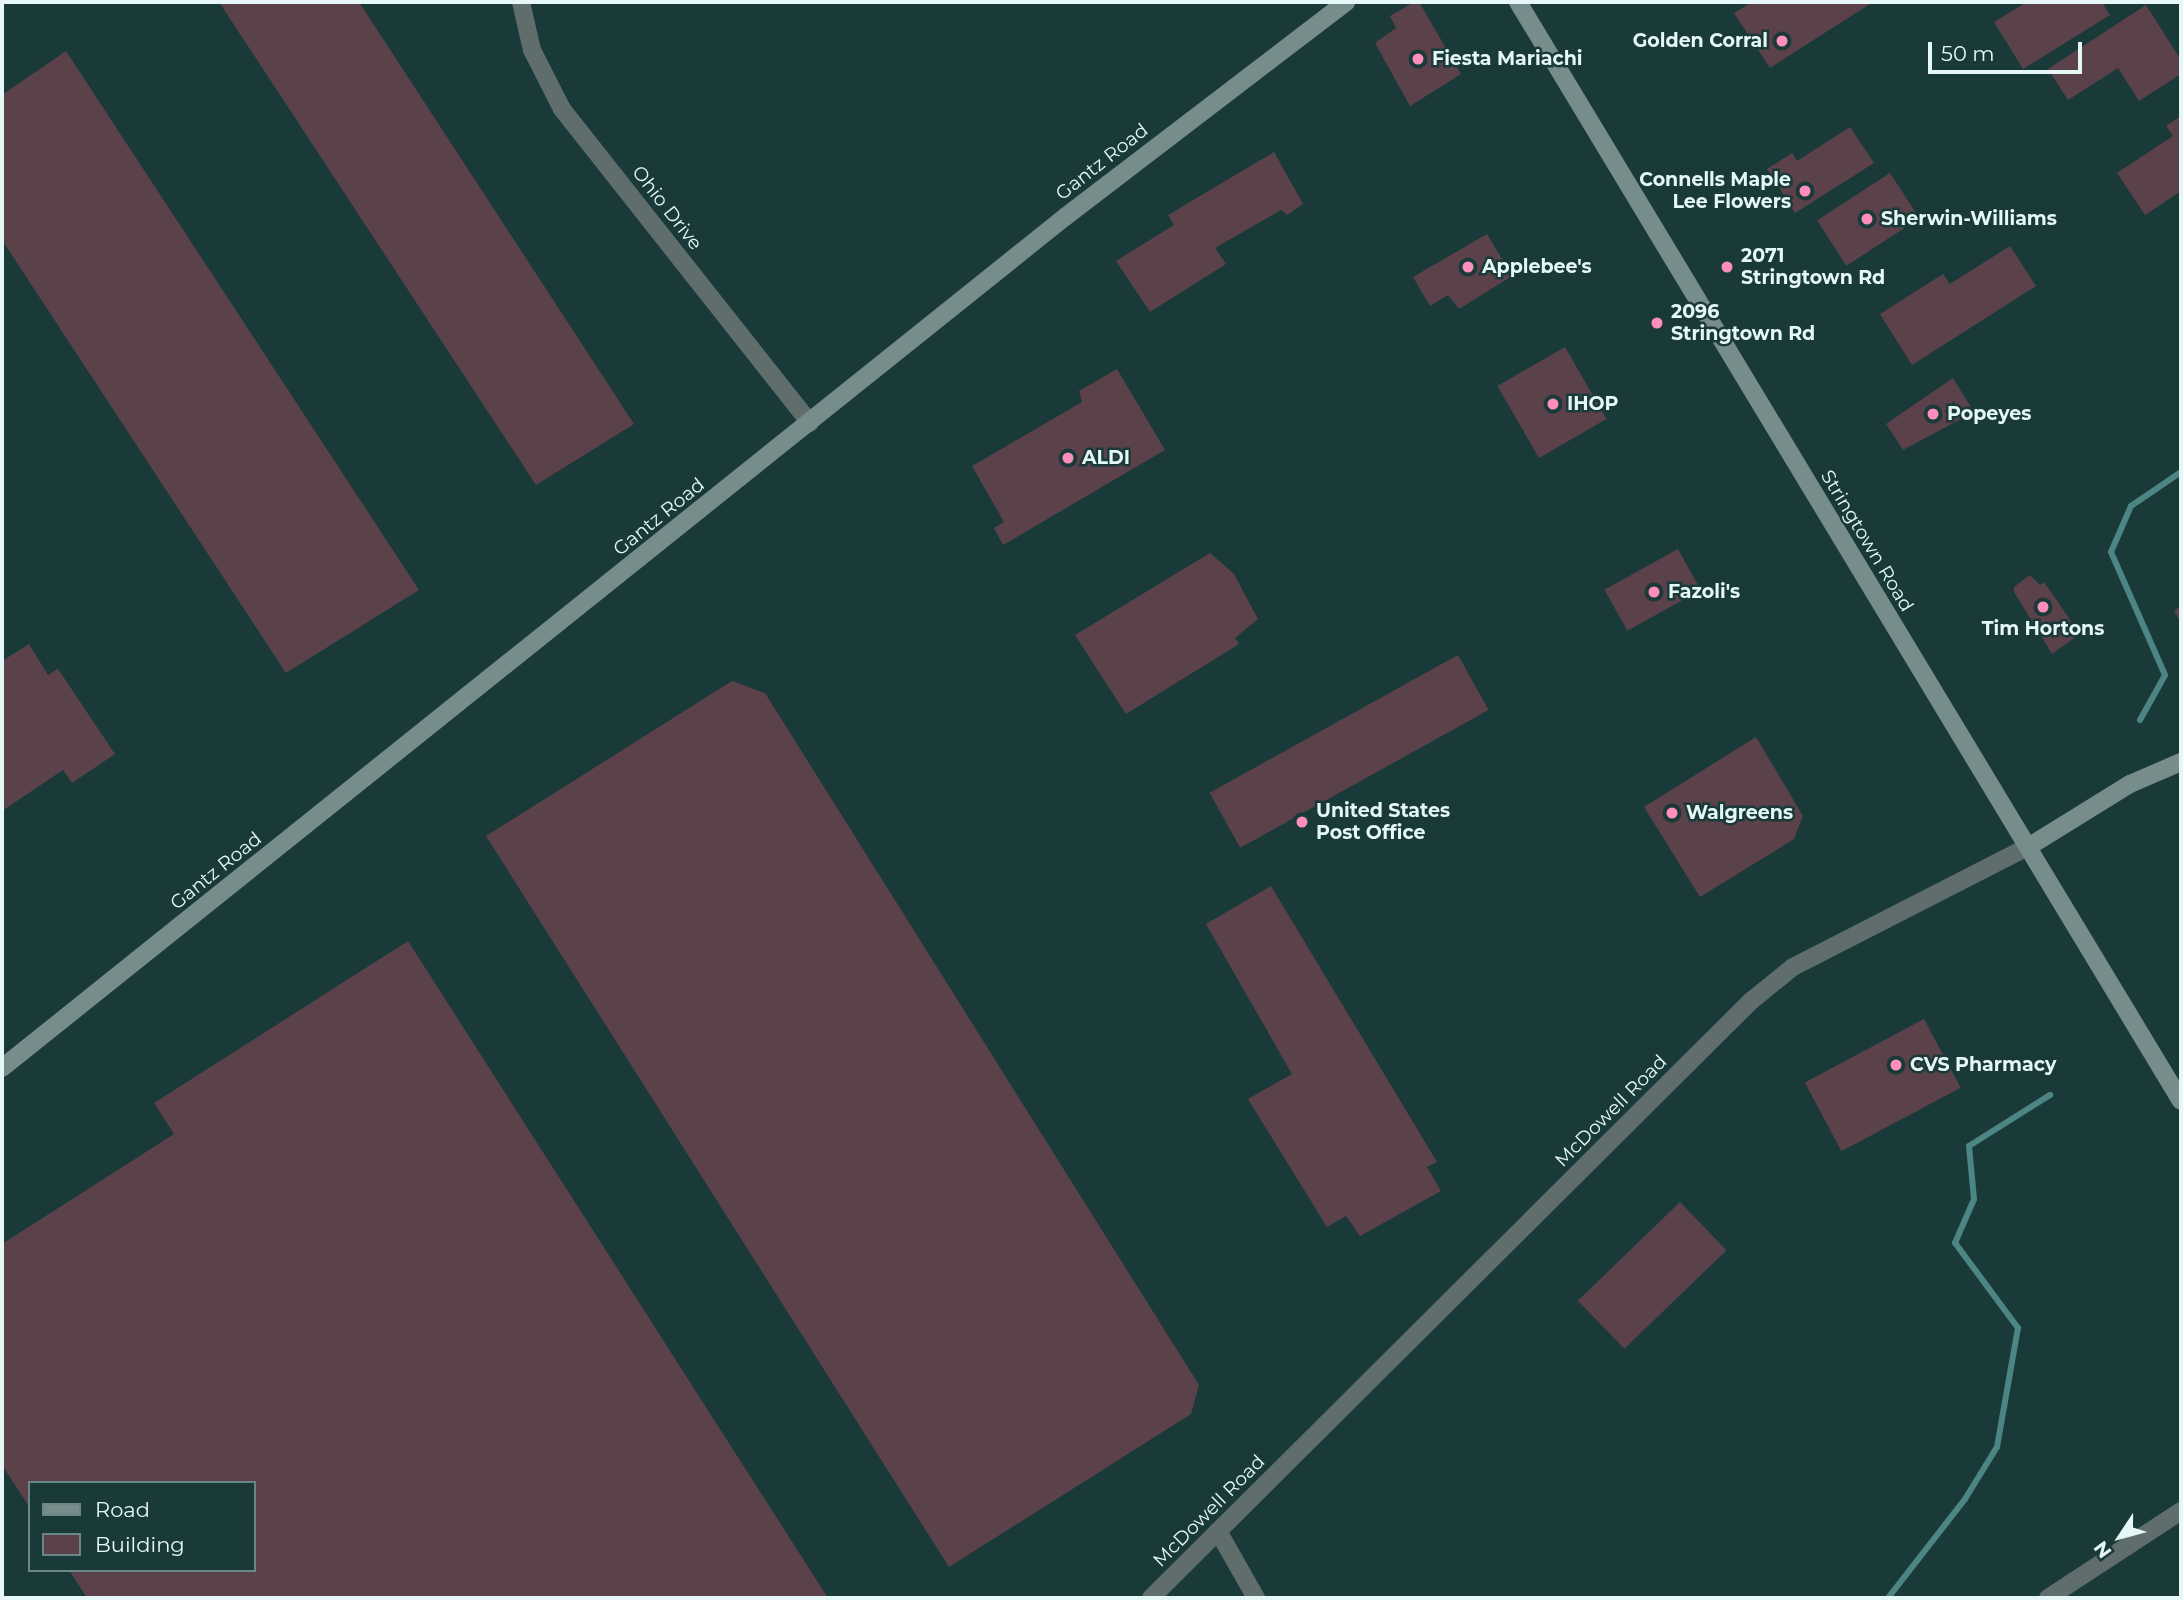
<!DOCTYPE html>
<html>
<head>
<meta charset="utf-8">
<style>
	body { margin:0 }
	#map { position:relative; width:2183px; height:1600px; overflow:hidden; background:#1a3a39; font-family:Montserrat,sans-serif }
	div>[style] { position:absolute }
	.stream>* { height:6px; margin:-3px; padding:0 3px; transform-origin:3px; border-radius:3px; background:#4c8584 }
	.building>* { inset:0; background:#5b414a; transform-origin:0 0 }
	.street>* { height:18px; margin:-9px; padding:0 9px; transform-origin:9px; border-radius:9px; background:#5f6d6d }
	.secondary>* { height:18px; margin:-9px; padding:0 9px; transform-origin:9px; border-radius:9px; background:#778d8c }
	.dots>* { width:19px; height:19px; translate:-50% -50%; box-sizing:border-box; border:4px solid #1a3a39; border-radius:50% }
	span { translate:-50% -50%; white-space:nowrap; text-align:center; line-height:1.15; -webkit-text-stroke:5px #1a3a39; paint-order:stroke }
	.poi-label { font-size:19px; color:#e5f7f6; font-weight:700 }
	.right { translate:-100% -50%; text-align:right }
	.left { translate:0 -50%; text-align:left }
	.street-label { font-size:19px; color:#e5f7f6 }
	.frame { position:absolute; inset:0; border:4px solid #e5f7f6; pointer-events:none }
	.legend { position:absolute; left:28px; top:1481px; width:228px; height:91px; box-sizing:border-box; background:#1a3a39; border:2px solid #6b8685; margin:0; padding:9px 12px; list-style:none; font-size:21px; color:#e5f7f6 }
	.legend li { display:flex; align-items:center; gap:14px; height:35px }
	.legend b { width:35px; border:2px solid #6b8685 }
	.north { position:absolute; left:2085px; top:1502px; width:70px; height:70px; -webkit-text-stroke:5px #1a3a39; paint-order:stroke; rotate:234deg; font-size:19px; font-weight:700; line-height:28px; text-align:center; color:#e5f7f6 }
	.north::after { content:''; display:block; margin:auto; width:24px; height:32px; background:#e5f7f6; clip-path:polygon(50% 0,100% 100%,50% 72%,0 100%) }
	.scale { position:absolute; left:1928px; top:42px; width:154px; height:32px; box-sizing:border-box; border:4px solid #e5f7f6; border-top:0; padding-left:9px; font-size:21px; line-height:24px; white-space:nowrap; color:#e5f7f6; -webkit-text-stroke:5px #1a3a39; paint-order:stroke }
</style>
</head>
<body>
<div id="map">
	<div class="stream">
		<i style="left:2140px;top:720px;width:51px;rotate:-60.9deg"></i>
		<i style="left:2165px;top:675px;width:134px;rotate:-113.7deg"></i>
		<i style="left:2111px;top:552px;width:50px;rotate:-66.5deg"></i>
		<i style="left:2131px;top:506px;width:60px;rotate:-34.2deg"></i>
		<i style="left:1888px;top:1598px;width:125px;rotate:-52.1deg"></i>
		<i style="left:1965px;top:1499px;width:61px;rotate:-58.4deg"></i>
		<i style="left:1997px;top:1447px;width:121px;rotate:-80deg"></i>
		<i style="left:2018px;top:1328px;width:106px;rotate:-126.5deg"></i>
		<i style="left:1955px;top:1243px;width:48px;rotate:-66.6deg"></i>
		<i style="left:1974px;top:1199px;width:53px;rotate:-95.4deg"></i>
		<i style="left:1969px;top:1146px;width:96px;rotate:-32.2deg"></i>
	</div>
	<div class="building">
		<i style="clip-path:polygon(219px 2px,359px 2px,634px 424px,536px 485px)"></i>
		<i style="clip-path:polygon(1414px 2px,1419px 2px,1461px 74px,1410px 106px,1375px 43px,1396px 28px,1390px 16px)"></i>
		<i style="clip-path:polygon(1752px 2px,1873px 2px,1770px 68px,1734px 13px)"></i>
		<i style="clip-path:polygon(2027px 2px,2102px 2px,2110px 15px,2023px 69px,1994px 22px)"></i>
		<i style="clip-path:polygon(2146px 5px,2181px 60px,2181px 74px,2139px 101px,2118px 68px,2068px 100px,2048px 69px)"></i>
		<i style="clip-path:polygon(66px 51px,419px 590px,286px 673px,2px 240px,2px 95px)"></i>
		<i style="clip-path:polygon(2181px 116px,2181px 191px,2145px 215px,2117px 173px,2173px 136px,2166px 126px)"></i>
		<i style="clip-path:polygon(1850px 127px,1874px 163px,1795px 213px,1767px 169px,1792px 153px,1797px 161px)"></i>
		<i style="clip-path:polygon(1274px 152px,1303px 204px,1287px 215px,1281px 210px,1215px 248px,1226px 264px,1150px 312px,1116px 261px,1174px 225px,1168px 215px)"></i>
		<i style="left:1890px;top:173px;width:54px;height:87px;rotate:57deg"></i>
		<i style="clip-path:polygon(1487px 234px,1512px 276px,1459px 309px,1448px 295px,1430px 306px,1413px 277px)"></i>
		<i style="clip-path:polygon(2010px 246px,2036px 286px,1912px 365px,1880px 314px,1943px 274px,1950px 284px)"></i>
		<i style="left:1565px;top:347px;width:83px;height:78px;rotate:60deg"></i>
		<i style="clip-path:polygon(1117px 369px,1165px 450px,1003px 545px,994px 528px,1004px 522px,972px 466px,1082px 402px,1079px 391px)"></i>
		<i style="clip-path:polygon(1953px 378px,1974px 412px,1903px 450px,1886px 424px)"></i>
		<i style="left:1678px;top:549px;width:47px;height:84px;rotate:61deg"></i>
		<i style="clip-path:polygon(1210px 553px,1234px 574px,1258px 619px,1235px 638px,1239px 644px,1126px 714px,1075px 635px)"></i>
		<i style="clip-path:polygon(2030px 575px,2040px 585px,2044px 582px,2080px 634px,2052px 654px,2014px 592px,2014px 587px)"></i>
		<i style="clip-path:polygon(2181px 606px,2181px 623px,2174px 611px)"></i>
		<i style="clip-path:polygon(29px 644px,48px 675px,58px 669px,115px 754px,72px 783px,63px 770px,2px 811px,2px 661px)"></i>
		<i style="left:1458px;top:655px;width:63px;height:284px;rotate:61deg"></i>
		<i style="clip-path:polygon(732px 681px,765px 693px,1199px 1385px,1191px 1414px,949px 1567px,486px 836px)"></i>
		<i style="clip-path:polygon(1756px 737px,1803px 816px,1794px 839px,1700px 897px,1644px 807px)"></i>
		<i style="clip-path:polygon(1271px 886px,1437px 1162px,1427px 1167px,1441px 1191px,1360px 1236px,1346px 1216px,1327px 1227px,1248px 1099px,1292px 1074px,1206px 924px)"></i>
		<i style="clip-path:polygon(408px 941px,828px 1598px,87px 1598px,69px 1570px,254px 1570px,254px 1483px,30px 1483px,30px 1508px,2px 1465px,2px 1244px,174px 1134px,154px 1103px)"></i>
		<i style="left:1924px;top:1019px;width:78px;height:135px;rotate:62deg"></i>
		<i style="left:1680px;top:1202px;width:67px;height:142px;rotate:46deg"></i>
	</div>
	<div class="street">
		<i style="left:521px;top:2px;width:49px;rotate:77.1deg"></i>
		<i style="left:532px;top:50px;width:66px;rotate:63deg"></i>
		<i style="left:562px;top:109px;width:400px;rotate:51.7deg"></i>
		<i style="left:1218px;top:1531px;width:77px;rotate:60.4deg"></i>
		<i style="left:1151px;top:1598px;width:846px;rotate:-44.86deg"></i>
		<i style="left:1751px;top:1001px;width:54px;rotate:-39deg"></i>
		<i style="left:1793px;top:967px;width:264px;rotate:-27.1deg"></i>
		<i style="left:2048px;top:1598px;width:159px;rotate:-33.2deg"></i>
	</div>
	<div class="secondary">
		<i style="left:1518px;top:2px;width:1283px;rotate:58.9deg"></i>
		<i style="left:2028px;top:847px;width:120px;rotate:-31.7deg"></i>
		<i style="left:2130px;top:784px;width:56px;rotate:-23.3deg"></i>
		<i style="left:2px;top:1068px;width:1362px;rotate:-38.68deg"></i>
		<i style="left:1065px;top:217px;width:354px;rotate:-37.4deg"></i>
	</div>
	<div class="dots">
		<i style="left:1782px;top:41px;background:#fe8ebb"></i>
		<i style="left:1418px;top:59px;background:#fe8ebb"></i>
		<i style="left:1805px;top:191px;background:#fe8ebb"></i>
		<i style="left:1867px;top:219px;background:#fe8ebb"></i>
		<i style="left:1468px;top:267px;background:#fe8ebb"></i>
		<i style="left:1727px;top:267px;background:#fe8ebb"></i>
		<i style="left:1657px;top:323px;background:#fe8ebb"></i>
		<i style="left:1553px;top:404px;background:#fe8ebb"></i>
		<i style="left:1933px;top:414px;background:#fe8ebb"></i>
		<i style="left:1068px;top:458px;background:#fe8ebb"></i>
		<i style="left:1654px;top:592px;background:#fe8ebb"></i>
		<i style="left:2043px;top:607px;background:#fe8ebb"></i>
		<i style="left:1672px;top:813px;background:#fe8ebb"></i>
		<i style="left:1302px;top:822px;background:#fe8ebb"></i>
		<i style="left:1896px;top:1065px;background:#fe8ebb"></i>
	</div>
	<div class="poi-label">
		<span class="right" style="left:1768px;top:41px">Golden Corral</span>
		<span class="left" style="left:1432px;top:59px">Fiesta Mariachi</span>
		<span class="right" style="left:1791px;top:191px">Connells Maple<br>Lee Flowers</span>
		<span class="left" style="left:1881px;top:219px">Sherwin-Williams</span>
		<span class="left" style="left:1741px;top:267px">2071<br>Stringtown Rd</span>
		<span class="left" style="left:1482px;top:267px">Applebee's</span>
		<span class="left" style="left:1671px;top:323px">2096<br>Stringtown Rd</span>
		<span class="left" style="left:1567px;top:404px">IHOP</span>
		<span class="left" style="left:1947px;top:414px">Popeyes</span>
		<span class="left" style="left:1082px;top:458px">ALDI</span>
		<span class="left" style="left:1668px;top:592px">Fazoli's</span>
		<span style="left:2043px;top:629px">Tim Hortons</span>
		<span class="left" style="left:1316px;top:822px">United States<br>Post Office</span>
		<span class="left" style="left:1686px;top:813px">Walgreens</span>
		<span class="left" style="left:1910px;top:1065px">CVS Pharmacy</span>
	</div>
	<div class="street-label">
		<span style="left:1102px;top:162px;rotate:-38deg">Gantz Road</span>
		<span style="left:667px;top:208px;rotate:52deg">Ohio Drive</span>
		<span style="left:659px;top:517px;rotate:-39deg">Gantz Road</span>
		<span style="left:1867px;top:541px;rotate:59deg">Stringtown Road</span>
		<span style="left:216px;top:871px;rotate:-39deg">Gantz Road</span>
		<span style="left:1611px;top:1111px;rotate:-45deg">McDowell Road</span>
		<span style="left:1209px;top:1511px;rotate:-45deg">McDowell Road</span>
	</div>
	<div class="frame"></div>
	<ul class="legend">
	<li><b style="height:9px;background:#778d8c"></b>Road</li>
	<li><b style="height:19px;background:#5b414a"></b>Building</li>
	</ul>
	<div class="north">N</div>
	<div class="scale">50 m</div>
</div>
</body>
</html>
